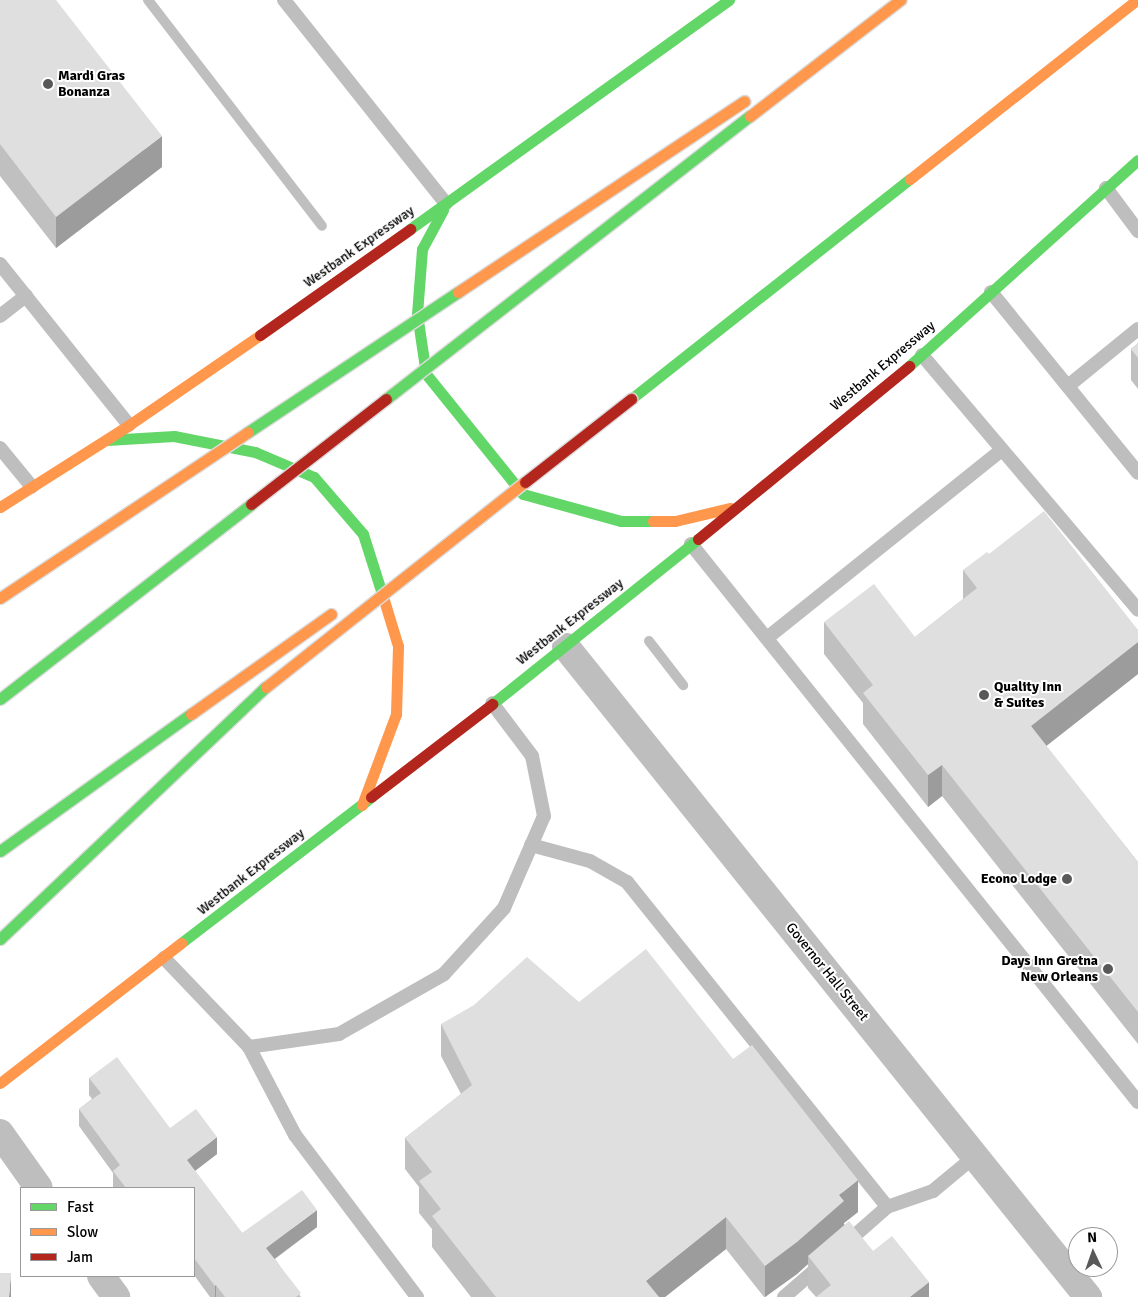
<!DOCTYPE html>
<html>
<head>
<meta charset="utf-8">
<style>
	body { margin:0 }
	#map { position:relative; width:1138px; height:1297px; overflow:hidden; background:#fff; font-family:Signika,sans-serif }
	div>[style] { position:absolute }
	.stream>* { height:10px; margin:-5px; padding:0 5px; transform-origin:5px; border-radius:5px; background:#bfbfbf }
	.lane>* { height:14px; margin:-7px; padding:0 7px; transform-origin:7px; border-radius:7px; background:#bebebe }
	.street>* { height:28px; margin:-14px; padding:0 14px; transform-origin:14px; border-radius:14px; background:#bebebe }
	.fast>* { height:11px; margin:-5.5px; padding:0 5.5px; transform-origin:5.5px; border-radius:5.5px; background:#63d668 }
	.slow>* { height:11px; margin:-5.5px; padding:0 5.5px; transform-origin:5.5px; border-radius:5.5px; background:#ff974d }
	.jam>* { height:11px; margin:-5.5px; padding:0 5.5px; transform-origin:5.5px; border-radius:5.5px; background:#b3261e }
	.bridges { filter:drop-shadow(1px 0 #dbdbdb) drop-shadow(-1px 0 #dbdbdb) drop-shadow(0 1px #dbdbdb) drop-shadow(0 -1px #dbdbdb) }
	.fast-bridge>* { height:11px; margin:-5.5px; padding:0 5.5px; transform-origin:5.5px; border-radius:5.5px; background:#63d668 }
	.slow-bridge>* { height:11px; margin:-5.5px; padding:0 5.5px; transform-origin:5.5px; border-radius:5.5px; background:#ff974d }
	.jam-bridge>* { height:11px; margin:-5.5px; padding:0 5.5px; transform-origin:5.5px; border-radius:5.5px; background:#b3261e }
	.wall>* { inset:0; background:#c0c0c0 }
	.shaded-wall>* { inset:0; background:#9c9c9c; transform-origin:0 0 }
	.building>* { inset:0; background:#dfdfdf }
	.dots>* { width:14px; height:14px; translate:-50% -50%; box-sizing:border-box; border:2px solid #fff; border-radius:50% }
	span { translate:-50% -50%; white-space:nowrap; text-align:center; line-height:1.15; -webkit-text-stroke:4px #fff; paint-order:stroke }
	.poi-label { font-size:14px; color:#000; font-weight:700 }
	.left { translate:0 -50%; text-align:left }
	.right { translate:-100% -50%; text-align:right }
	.street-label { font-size:14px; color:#000 }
	.legend { position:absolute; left:20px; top:1187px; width:175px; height:90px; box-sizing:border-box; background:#fff; border:1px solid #999; margin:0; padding:6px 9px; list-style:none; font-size:15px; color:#000 }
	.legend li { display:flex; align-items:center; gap:10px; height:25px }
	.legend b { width:25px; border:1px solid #999 }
	.north { position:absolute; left:1068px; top:1227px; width:50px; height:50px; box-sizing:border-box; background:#fff; border:1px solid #999; border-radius:50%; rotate:357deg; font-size:14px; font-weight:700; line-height:20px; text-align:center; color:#000 }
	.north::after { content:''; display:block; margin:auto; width:18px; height:22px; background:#595959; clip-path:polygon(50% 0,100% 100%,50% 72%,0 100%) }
</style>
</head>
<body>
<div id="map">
	<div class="stream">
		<i style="left:148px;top:0;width:285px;rotate:52.4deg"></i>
		<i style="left:649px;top:641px;width:56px;rotate:52.3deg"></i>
	</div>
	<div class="lane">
		<i style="left:284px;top:0;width:260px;rotate:51.5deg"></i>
		<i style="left:1106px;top:188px;width:54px;rotate:53.3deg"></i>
		<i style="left:0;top:264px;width:206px;rotate:51.3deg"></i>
		<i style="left:991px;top:292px;width:233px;rotate:50.9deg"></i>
		<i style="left:0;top:316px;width:33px;rotate:-38deg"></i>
		<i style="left:922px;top:355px;width:334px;rotate:49.7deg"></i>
		<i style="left:1068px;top:386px;width:90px;rotate:-39.2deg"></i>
		<i style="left:0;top:448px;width:50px;rotate:50.6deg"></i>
		<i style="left:691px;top:544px;width:715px;rotate:51.3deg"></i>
		<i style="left:767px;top:638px;width:301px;rotate:-38.7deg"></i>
		<i style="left:531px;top:845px;width:61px;rotate:15.2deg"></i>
		<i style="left:590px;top:861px;width:43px;rotate:29.6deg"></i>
		<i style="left:627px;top:882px;width:416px;rotate:51.3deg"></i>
		<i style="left:887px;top:1207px;width:49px;rotate:-19.2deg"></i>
		<i style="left:933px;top:1191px;width:55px;rotate:-39.8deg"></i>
		<i style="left:164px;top:958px;width:123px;rotate:46.3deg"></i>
		<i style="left:249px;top:1047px;width:91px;rotate:-8.2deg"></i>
		<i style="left:339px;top:1034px;width:121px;rotate:-29.7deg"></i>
		<i style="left:444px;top:974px;width:89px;rotate:-47.7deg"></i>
		<i style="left:504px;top:908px;width:100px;rotate:-66.5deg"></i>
		<i style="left:544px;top:816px;width:61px;rotate:-101.3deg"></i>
		<i style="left:532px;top:756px;width:66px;rotate:-127deg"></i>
		<i style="left:249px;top:1047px;width:99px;rotate:62.4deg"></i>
		<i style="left:295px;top:1135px;width:203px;rotate:53deg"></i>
		<i style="left:845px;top:1244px;width:56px;rotate:-41.4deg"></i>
		<i style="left:784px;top:1297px;width:49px;rotate:-40.9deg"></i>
	</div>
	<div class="street">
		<i style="left:566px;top:647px;width:834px;rotate:51.23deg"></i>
		<i style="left:0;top:1133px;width:67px;rotate:54.7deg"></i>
		<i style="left:101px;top:1276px;width:26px;rotate:54deg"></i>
	</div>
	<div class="fast">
		<i style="left:443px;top:210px;width:44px;rotate:118.3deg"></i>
		<i style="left:422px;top:249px;width:65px;rotate:94.4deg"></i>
		<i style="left:417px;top:314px;width:61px;rotate:81.5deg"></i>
		<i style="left:426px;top:374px;width:154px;rotate:51.1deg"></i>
		<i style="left:523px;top:494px;width:102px;rotate:15.4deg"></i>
		<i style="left:621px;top:521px;width:32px"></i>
		<i style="left:410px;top:229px;width:393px;rotate:-35.7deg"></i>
		<i style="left:909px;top:366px;width:308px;rotate:-42deg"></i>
		<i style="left:631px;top:399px;width:355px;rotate:-38.3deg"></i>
		<i style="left:107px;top:440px;width:67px;rotate:-3.4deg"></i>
		<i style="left:174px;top:436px;width:83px;rotate:11.2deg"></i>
		<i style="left:255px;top:452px;width:64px;rotate:23deg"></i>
		<i style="left:314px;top:477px;width:75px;rotate:49.3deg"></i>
		<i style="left:363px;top:534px;width:66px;rotate:72.4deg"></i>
		<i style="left:492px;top:704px;width:264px;rotate:-38.7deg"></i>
		<i style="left:181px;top:943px;width:240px;rotate:-37.5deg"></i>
	</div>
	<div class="slow">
		<i style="left:910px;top:179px;width:289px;rotate:-38.3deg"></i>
		<i style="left:0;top:507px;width:153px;rotate:-32.4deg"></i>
		<i style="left:129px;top:425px;width:159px;rotate:-34.5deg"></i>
		<i style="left:653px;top:521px;width:22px"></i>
		<i style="left:675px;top:521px;width:57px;rotate:-13.3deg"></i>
		<i style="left:362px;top:805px;width:97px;rotate:-69.5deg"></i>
		<i style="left:396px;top:714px;width:68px;rotate:-88.3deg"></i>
		<i style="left:398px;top:646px;width:51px;rotate:-107deg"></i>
		<i style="left:0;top:1083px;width:229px;rotate:-37.7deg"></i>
	</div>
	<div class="jam">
		<i style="left:260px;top:335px;width:184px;rotate:-35.2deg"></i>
		<i style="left:698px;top:539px;width:273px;rotate:-39.3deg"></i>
		<i style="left:371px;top:797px;width:153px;rotate:-37.5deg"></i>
	</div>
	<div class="bridges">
		<div class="fast-bridge">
			<i style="left:386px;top:399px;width:461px;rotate:-37.9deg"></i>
			<i style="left:248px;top:432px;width:252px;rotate:-33.7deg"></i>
			<i style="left:0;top:699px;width:318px;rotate:-37.8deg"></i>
			<i style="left:0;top:851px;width:235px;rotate:-35.7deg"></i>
			<i style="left:0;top:939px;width:366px;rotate:-43.5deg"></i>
		</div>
		<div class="slow-bridge">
			<i style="left:750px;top:116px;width:190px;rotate:-37.7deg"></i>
			<i style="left:458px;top:292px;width:344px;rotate:-33.7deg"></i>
			<i style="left:0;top:598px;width:298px;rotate:-33.8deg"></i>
			<i style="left:266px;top:687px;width:330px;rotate:-38.4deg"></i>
			<i style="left:191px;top:714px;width:172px;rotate:-35.5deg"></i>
		</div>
		<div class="jam-bridge">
			<i style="left:525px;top:482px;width:135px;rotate:-38.1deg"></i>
			<i style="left:251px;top:504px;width:171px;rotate:-37.9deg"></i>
		</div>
	</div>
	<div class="wall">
		<i style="clip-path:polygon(0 0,162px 167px,56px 248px,0 176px)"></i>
		<i style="clip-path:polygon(1138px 343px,1138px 389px,1131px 380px,1131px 349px)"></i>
		<i style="clip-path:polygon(989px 554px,1138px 630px,1138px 674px,1046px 746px,1138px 862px,1138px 1044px,942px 796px,928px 807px,863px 724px,863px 703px,824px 654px,824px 622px,915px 637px,963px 599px,963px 570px)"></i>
		<i style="clip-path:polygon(579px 1002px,733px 1059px,858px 1212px,844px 1223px,844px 1224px,873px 1251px,929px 1297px,816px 1297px,808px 1288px,808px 1264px,797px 1274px,765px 1297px,764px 1297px,726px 1249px,665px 1297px,471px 1297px,432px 1247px,432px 1229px,419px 1213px,419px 1187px,405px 1169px,405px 1138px,461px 1094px,441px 1056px,441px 1024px)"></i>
		<i style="clip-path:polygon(89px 1078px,170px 1128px,217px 1154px,195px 1171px,242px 1233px,317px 1227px,275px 1259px,301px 1297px,210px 1297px,194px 1275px,194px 1188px,113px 1188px,113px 1173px,79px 1126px,79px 1109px,92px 1099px,89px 1095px)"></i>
	</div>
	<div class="shaded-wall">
		<i style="clip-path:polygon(162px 136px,162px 167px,56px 248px,56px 217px)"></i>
		<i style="clip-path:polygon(1138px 642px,1138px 674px,1031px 758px,1031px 726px)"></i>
		<i style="clip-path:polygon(942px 765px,942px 796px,928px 807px,928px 775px)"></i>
		<i style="clip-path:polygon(217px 1137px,217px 1154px,187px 1177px,187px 1160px)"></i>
		<i style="clip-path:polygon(858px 1180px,858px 1212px,844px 1223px,844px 1233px,808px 1256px,808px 1264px,797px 1274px,765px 1297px,765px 1266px,839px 1195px)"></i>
		<i style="clip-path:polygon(317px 1210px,317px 1227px,266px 1265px,266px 1248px)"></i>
		<i style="clip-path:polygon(726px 1217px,726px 1249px,665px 1297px,646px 1297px,646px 1281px)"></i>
		<i style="clip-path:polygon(11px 1273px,11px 1297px,9px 1297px)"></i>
		<i style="clip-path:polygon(929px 1282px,929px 1297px,910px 1297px)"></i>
		<i style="left:216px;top:1285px;width:12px;height:1px;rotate:90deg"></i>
	</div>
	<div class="building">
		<i style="clip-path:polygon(0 0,56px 0,162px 136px,56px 217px,0 144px)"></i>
		<i style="clip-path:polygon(1138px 343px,1138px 358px,1131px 349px)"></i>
		<i style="clip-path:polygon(1044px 511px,1138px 630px,1138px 642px,1031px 726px,1138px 862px,1138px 1012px,942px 765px,928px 775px,863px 693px,873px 685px,824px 622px,874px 584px,915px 637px,977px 588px,963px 570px,987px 552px,989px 554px)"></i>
		<i style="clip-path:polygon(646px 949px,733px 1059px,752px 1045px,858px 1180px,839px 1195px,844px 1201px,797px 1242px,765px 1266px,726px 1217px,646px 1281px,659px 1297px,496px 1297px,432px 1216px,441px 1209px,419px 1181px,432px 1172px,405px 1138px,472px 1085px,441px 1024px,474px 1005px,527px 957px,579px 1002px)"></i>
		<i style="clip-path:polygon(117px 1057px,170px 1128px,196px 1109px,217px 1137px,187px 1160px,242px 1233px,302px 1190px,317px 1210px,266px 1248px,301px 1293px,296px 1297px,225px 1297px,216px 1285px,215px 1286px,194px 1258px,194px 1188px,126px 1188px,113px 1171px,120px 1165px,79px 1109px,101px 1093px,89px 1078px)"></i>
		<i style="clip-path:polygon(849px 1221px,873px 1251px,892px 1236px,929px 1282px,910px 1297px,816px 1297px,831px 1285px,808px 1256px)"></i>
		<i style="clip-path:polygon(0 1273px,11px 1273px,9px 1297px,0 1297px)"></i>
	</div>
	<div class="dots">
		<i style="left:48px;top:84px;background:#595959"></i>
		<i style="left:984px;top:695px;background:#595959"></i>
		<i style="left:1067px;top:879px;background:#595959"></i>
		<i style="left:1108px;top:969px;background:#595959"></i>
	</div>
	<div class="poi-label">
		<span class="left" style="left:58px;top:84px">Mardi Gras<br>Bonanza</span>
		<span class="left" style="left:994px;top:695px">Quality Inn<br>&amp; Suites</span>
		<span class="right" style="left:1057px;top:879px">Econo Lodge</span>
		<span class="right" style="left:1098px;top:969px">Days Inn Gretna<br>New Orleans</span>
	</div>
	<div class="street-label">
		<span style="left:359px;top:247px;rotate:-35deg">Westbank Expressway</span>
		<span style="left:883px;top:366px;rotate:-40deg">Westbank Expressway</span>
		<span style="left:570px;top:622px;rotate:-38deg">Westbank Expressway</span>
		<span style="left:251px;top:872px;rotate:-38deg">Westbank Expressway</span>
		<span style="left:827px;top:972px;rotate:51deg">Governor Hall Street</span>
	</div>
	<ul class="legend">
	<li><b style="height:6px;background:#63d668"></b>Fast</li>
	<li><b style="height:6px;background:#ff974d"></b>Slow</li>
	<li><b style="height:6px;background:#b3261e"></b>Jam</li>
	</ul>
	<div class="north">N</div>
</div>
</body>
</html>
